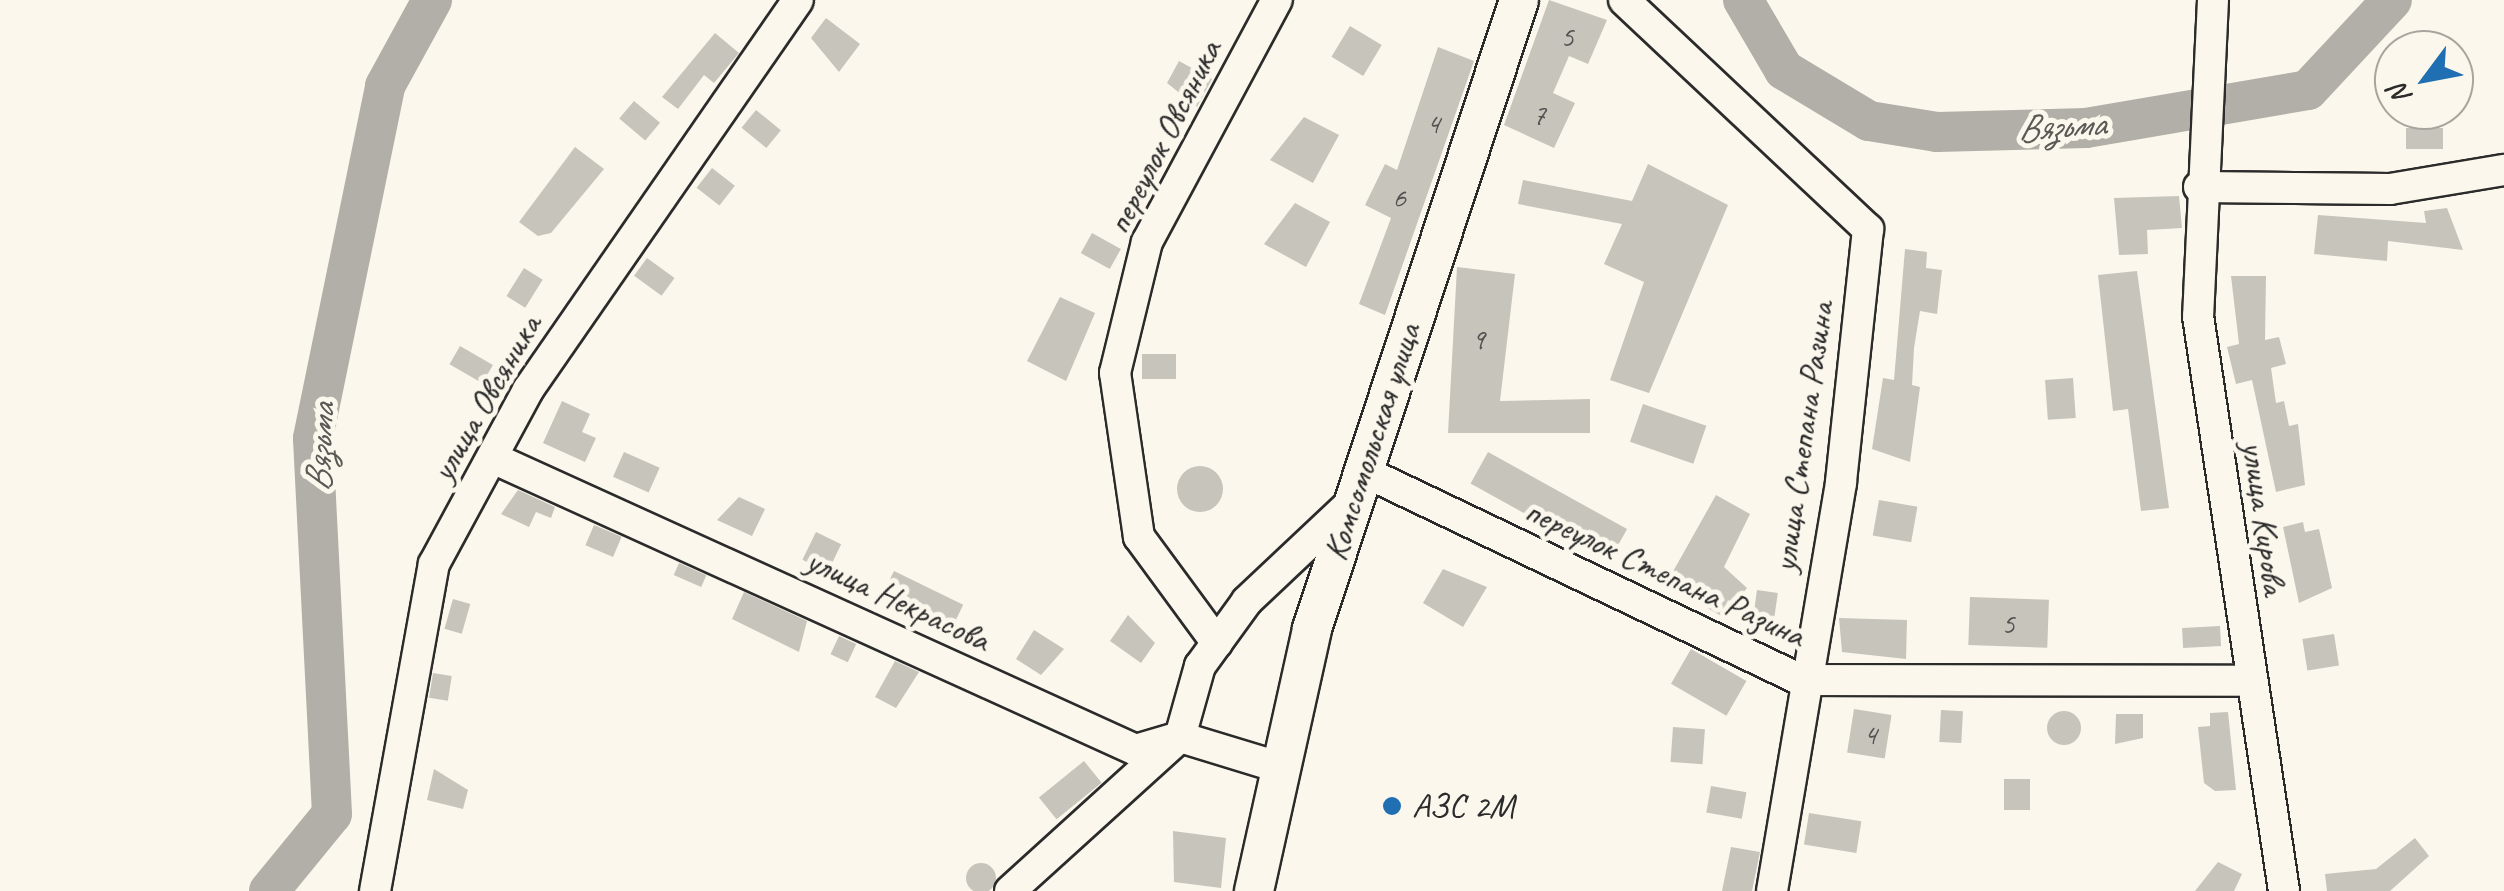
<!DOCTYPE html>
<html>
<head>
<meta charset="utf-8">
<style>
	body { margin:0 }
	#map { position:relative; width:2504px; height:891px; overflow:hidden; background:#fbf7ec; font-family:Caveat,sans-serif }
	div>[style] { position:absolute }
	.river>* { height:40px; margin:-20px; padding:0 20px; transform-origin:20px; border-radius:20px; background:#b1afa7 }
	.building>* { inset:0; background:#c7c4bc; transform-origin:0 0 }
	.round { border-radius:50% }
	.roads { filter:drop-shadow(2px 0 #2b2b2b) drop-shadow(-2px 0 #2b2b2b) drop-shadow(0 2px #2b2b2b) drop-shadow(0 -2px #2b2b2b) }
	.minor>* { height:30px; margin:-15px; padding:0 15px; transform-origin:15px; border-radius:15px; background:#fbf7ec }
	.major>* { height:38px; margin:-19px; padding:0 19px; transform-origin:19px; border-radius:19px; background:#fbf7ec }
	.dots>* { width:28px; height:28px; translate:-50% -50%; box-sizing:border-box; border:5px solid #fbf7ec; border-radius:50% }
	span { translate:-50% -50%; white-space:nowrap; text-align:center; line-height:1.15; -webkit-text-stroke:10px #fbf7ec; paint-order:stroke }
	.number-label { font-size:30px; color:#52514f }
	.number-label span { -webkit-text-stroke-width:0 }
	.street-label { font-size:35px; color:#2b2b2b }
	.poi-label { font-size:35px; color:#2b2b2b }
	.left { translate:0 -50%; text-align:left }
	.water-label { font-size:38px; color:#5a5956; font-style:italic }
	.north { position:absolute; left:2374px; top:30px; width:100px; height:100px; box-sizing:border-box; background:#fbf7ec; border:2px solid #a8a59f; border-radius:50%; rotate:238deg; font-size:28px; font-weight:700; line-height:40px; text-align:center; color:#2b2b2b }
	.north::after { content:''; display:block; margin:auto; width:35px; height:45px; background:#1f6fb2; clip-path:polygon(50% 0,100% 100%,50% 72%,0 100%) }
</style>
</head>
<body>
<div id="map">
	<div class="river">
		<i style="left:1743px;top:0;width:81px;rotate:59.6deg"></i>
		<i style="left:1784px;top:70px;width:99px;rotate:31deg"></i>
		<i style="left:1869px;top:121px;width:69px;rotate:9.2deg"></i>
		<i style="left:1937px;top:132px;width:149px;rotate:-1.5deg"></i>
		<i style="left:2086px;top:128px;width:225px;rotate:-9.7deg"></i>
		<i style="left:2308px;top:90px;width:123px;rotate:-47deg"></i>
		<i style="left:269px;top:891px;width:99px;rotate:-50.7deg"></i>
		<i style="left:332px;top:814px;width:376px;rotate:-92.9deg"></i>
		<i style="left:313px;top:438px;width:359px;rotate:-78.4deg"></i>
		<i style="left:385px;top:86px;width:98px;rotate:-61.3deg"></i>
	</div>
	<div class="building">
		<i style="clip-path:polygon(1549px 0,1607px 20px,1588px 64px,1569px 56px,1553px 93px,1575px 103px,1554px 148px,1504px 125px)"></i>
		<i style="clip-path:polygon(826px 18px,860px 44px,839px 72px,811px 38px)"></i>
		<i style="left:1350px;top:26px;width:37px;height:36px;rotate:31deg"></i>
		<i style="clip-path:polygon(715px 33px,739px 53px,714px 83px,704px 75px,678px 109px,662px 97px)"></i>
		<i style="clip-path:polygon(1438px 47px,1474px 61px,1385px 315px,1359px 304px,1391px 218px,1365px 205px,1385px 164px,1397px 170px)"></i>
		<i style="clip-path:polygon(1179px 61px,1212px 79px,1197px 107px,1167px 83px)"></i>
		<i style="left:634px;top:101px;width:34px;height:23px;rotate:40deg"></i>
		<i style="left:756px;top:110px;width:32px;height:23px;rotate:39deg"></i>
		<i style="clip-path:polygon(1304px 117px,1339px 135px,1313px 183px,1270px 160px)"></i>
		<i style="left:2443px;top:128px;width:21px;height:37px;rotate:90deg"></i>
		<i style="clip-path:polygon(575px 147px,604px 169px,551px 233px,538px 236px,519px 222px)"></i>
		<i style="clip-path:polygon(1648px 164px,1728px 205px,1649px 393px,1610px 380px,1644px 282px,1604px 264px,1622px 224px,1518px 204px,1523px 180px,1632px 201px)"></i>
		<i style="left:712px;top:168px;width:29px;height:25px;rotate:38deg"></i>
		<i style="clip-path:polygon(2179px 196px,2182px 228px,2147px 230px,2148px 254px,2119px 255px,2114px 198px)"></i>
		<i style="clip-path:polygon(1295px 203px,1330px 222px,1306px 267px,1264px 244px)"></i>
		<i style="clip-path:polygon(2447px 208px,2463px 250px,2388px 241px,2387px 261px,2314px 254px,2318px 215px,2426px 223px,2424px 211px)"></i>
		<i style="left:1092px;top:233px;width:33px;height:23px;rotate:29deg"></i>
		<i style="clip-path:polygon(1905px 249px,1927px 252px,1926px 268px,1942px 270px,1937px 314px,1920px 311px,1914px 348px,1912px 385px,1920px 387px,1910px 462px,1872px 449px,1883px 378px,1894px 380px)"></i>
		<i style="left:647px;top:258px;width:34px;height:22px;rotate:36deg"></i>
		<i style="clip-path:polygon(1457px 267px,1515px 274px,1500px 401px,1590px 399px,1590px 433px,1448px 433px)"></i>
		<i style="left:524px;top:268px;width:22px;height:33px;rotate:32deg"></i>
		<i style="clip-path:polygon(2137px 271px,2169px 508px,2141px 511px,2128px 409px,2113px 411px,2098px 275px)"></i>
		<i style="clip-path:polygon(2231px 276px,2266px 276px,2265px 340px,2279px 337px,2286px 364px,2271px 368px,2276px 403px,2284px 401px,2289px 426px,2298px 424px,2305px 485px,2276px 492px,2252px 380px,2236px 384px,2227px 347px,2239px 344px)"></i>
		<i style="clip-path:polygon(1060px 297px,1095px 313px,1066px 381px,1027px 361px)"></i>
		<i style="left:460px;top:346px;width:38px;height:21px;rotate:30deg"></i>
		<i style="left:1142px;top:354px;width:34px;height:25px"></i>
		<i style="left:2073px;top:378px;width:40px;height:28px;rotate:86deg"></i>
		<i style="clip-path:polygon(562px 401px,590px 414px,582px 432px,596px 438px,585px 462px,543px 443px)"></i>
		<i style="left:1643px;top:404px;width:67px;height:40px;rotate:19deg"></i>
		<i style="left:624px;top:452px;width:39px;height:27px;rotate:24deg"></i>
		<i style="left:1488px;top:452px;width:159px;height:36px;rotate:29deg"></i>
		<i class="round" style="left:1177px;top:466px;width:46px;height:46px"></i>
		<i style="clip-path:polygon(518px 490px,555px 507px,551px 518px,536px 512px,529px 527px,501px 514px)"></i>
		<i style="clip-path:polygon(1716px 495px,1750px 514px,1724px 567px,1747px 588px,1723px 617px,1666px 584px)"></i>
		<i style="clip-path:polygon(739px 497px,765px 509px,752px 536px,717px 520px)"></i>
		<i style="left:1879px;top:500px;width:39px;height:36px;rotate:10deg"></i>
		<i style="clip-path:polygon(2303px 522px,2305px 532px,2319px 529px,2332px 588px,2299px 603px,2283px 527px)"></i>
		<i style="left:594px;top:525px;width:30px;height:22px;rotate:23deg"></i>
		<i style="left:816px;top:532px;width:28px;height:31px;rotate:26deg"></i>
		<i style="left:679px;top:563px;width:30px;height:13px;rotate:24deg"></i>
		<i style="clip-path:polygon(1443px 569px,1487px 587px,1463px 627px,1423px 603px)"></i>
		<i style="left:894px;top:571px;width:77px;height:28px;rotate:26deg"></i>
		<i style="left:1757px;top:590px;width:21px;height:32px;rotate:8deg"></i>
		<i style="clip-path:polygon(744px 592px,807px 621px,799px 652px,732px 619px)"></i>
		<i style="left:1970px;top:597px;width:79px;height:48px;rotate:2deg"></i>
		<i style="left:453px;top:599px;width:18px;height:31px;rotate:16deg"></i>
		<i style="clip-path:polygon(1128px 615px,1155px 643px,1141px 663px,1110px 641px)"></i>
		<i style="clip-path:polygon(1839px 618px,1907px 620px,1906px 659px,1842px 652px)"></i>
		<i style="left:2220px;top:626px;width:20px;height:38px;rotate:87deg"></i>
		<i style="clip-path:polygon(1034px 630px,1064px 649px,1041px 675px,1016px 659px)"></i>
		<i style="left:2334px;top:634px;width:32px;height:32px;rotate:81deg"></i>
		<i style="left:839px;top:636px;width:19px;height:20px;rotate:25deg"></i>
		<i style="left:1691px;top:649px;width:64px;height:40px;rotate:30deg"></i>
		<i style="clip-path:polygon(895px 661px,919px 672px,896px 708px,875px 697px)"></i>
		<i style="left:433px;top:673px;width:19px;height:25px;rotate:9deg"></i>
		<i style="left:1854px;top:709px;width:38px;height:44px;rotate:9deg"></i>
		<i style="left:1941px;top:710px;width:22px;height:32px;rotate:3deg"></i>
		<i class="round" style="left:2047px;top:711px;width:34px;height:34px"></i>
		<i style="clip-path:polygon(2228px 712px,2236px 790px,2215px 791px,2204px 783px,2198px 727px,2210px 726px,2210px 713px)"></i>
		<i style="clip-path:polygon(2116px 714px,2143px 714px,2143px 738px,2115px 744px)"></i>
		<i style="left:1673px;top:727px;width:32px;height:35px;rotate:4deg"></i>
		<i style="left:1084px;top:761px;width:28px;height:58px;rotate:51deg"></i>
		<i style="clip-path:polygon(434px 769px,468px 790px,463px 809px,427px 800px)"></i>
		<i style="left:2004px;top:779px;width:26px;height:31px"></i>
		<i style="left:1711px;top:786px;width:36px;height:27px;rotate:10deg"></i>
		<i style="left:1809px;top:813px;width:53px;height:32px;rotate:9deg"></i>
		<i style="clip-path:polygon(1173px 831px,1226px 838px,1221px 888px,1174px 882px)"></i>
		<i style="clip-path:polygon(2415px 838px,2429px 856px,2390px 891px,2327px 891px,2325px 874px,2376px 869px)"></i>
		<i style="clip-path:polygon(1731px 847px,1760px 852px,1752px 891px,1722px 891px)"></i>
		<i style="clip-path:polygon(2218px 862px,2242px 874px,2234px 891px,2195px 891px)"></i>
		<i class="round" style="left:966px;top:863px;width:30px;height:30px"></i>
	</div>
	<div class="roads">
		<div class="minor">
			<i style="left:1624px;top:0;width:335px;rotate:43.2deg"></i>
			<i style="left:1868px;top:229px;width:255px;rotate:96.1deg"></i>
			<i style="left:1841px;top:483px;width:414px;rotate:99.6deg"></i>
			<i style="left:2213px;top:0;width:316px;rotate:92.7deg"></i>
			<i style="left:2198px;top:316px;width:581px;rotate:81.49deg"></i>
			<i style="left:2199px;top:187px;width:191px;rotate:0.6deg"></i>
			<i style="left:2390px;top:189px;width:116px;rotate:-9.5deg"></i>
			<i style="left:495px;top:459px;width:704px;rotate:24.42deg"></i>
			<i style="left:1136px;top:750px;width:46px;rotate:-16.5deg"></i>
			<i style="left:1180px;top:737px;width:99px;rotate:17deg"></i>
			<i style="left:1363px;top:471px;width:486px;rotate:25.5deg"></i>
			<i style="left:1802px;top:680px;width:447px;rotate:0.1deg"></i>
			<i style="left:1217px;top:643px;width:132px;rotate:-126.3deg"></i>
			<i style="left:1139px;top:537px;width:166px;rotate:-98.3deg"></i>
			<i style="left:1115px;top:373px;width:135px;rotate:-76.3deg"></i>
			<i style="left:1147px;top:242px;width:275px;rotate:-61.8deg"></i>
			<i style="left:375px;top:891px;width:332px;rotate:-79.8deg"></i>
			<i style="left:434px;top:564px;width:198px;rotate:-61.6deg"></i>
			<i style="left:528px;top:390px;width:474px;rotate:-55.3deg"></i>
			<i style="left:1010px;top:891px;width:229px;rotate:-42.2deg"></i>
			<i style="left:1180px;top:737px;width:74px;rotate:-74.3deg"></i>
			<i style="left:1200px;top:666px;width:80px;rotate:-54.1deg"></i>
			<i style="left:1247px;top:601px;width:147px;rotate:-43.3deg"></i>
		</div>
		<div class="major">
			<i style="left:1254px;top:891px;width:268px;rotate:-77.5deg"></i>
			<i style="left:1312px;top:629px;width:662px;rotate:-71.78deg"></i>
		</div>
	</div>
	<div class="dots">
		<i style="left:1392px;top:806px;background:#1f6fb2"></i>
	</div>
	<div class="number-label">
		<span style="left:1567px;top:36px">5</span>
		<span style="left:1539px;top:114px">7</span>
		<span style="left:1433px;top:123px">4</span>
		<span style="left:1399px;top:197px">6</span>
		<span style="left:1478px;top:339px">9</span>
		<span style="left:2008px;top:623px">5</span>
		<span style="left:1870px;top:734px">4</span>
	</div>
	<div class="street-label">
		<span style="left:1164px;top:137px;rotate:-63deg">переулок Овсяника</span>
		<span style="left:486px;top:398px;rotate:-60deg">улица Овсяника</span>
		<span style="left:1803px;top:437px;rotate:-82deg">улица Степана Разина</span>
		<span style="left:1372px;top:442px;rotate:-72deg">Комсомольская улица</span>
		<span style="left:2264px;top:518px;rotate:82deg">улица Кирова</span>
		<span style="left:1665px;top:573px;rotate:25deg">переулок Степана Разина</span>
		<span style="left:898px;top:600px;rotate:25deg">улица Некрасова</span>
	</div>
	<div class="poi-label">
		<span class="left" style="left:1412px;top:806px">АЗС 2М</span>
	</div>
	<div class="water-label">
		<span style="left:2061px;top:126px;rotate:-4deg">Вязьма</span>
		<span style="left:320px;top:448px;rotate:-87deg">Вязьма</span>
	</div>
	<div class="north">N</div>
</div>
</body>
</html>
